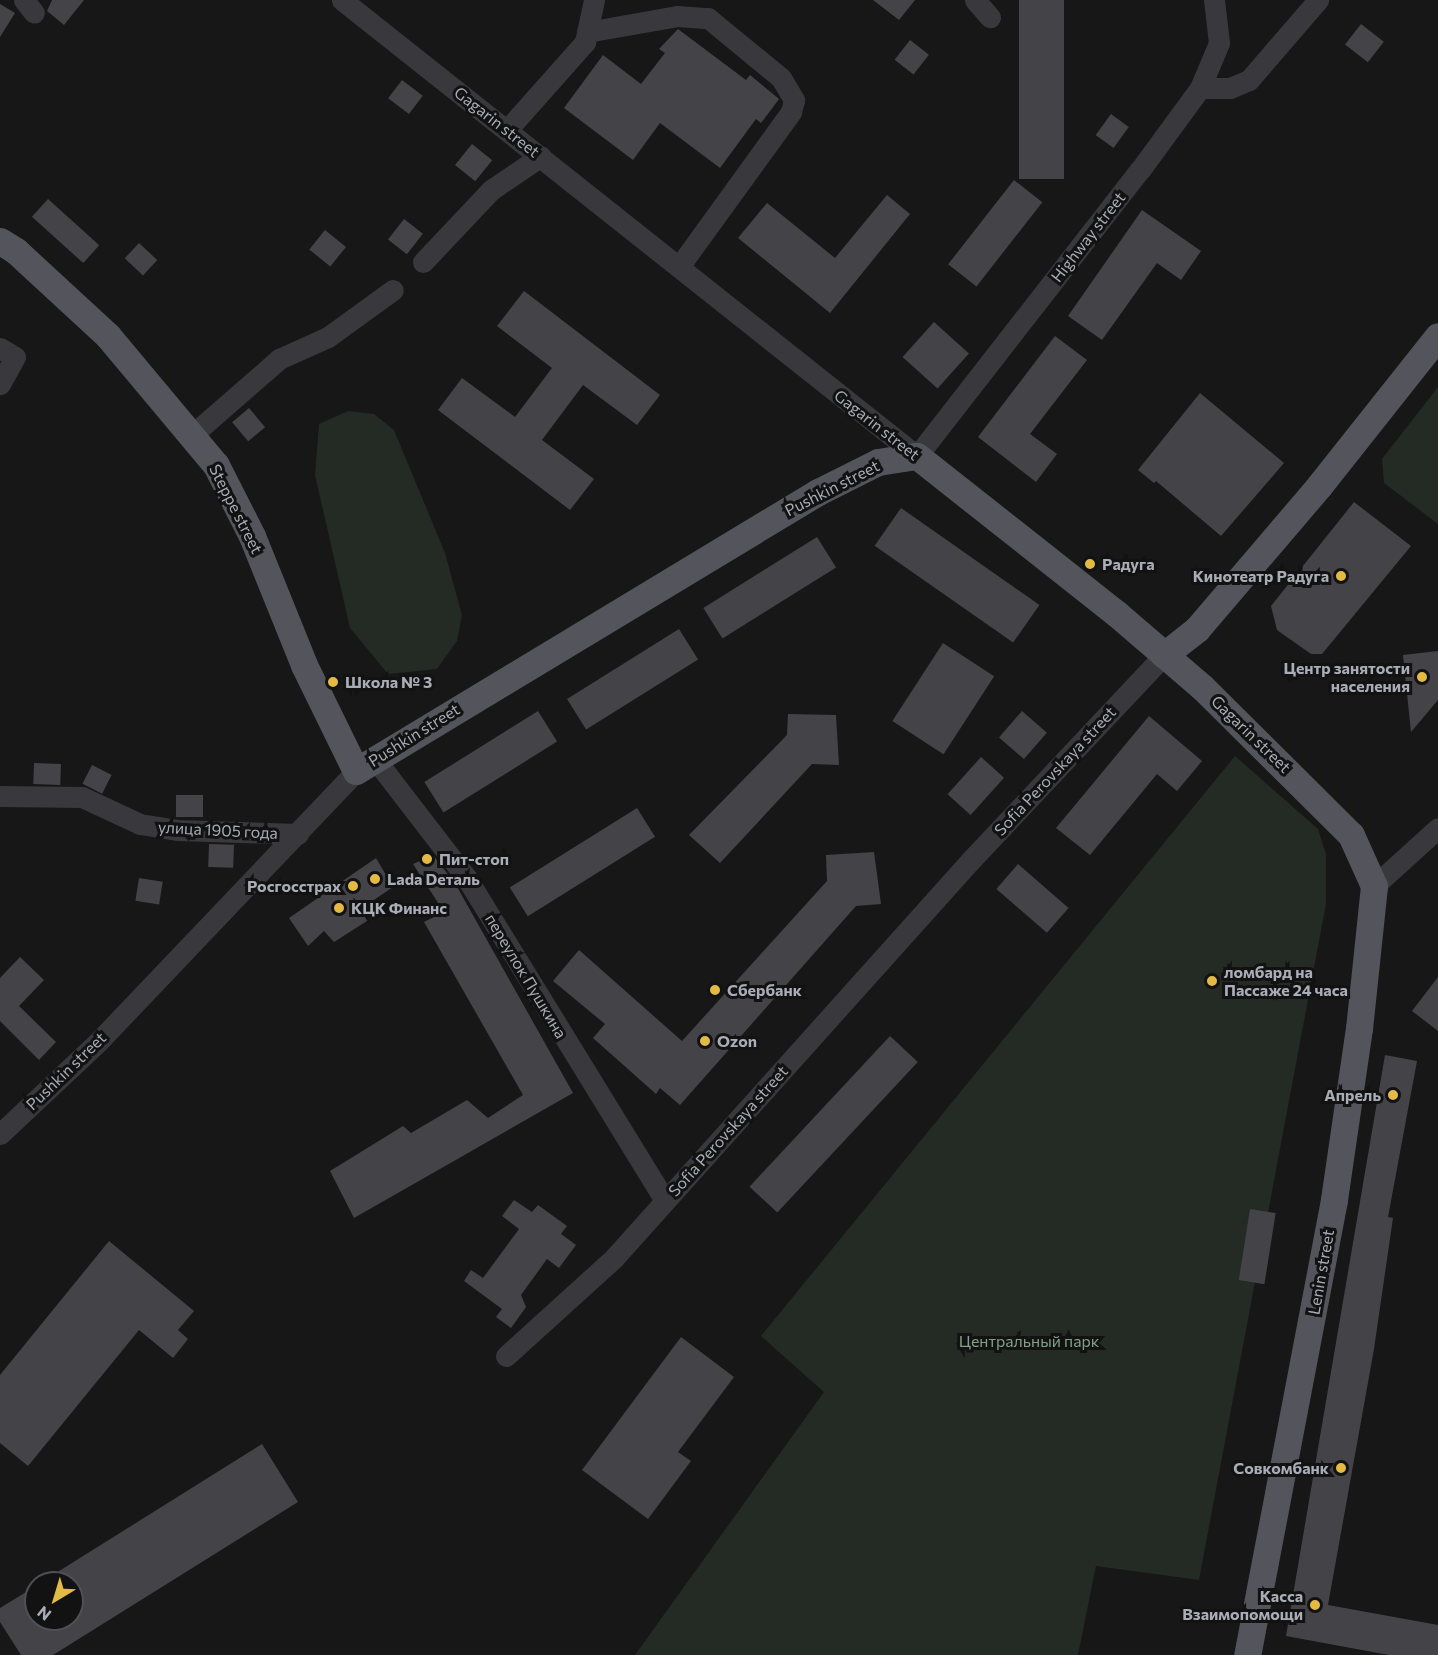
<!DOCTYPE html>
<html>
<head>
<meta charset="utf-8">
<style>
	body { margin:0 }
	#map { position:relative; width:1438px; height:1655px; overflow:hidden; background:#171718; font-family:Commissioner,sans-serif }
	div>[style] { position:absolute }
	.green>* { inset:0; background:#232b24 }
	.building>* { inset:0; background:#444448; transform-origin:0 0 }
	.minor>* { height:21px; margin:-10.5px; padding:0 10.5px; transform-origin:10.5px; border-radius:10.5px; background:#38383d }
	.major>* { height:27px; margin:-13.5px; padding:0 13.5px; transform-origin:13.5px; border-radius:13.5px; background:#54555c }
	.dots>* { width:16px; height:16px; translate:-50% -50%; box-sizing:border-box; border:3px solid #121213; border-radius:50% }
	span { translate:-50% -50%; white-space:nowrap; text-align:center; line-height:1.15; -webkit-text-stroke:6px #121213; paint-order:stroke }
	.street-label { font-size:16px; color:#aaadb7 }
	.poi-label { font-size:16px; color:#aaadb7; font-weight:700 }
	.left { translate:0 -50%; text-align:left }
	.right { translate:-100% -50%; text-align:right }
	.park-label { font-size:16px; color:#82a187 }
	.north { position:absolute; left:24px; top:1571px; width:60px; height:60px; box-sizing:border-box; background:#121213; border:2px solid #4f5055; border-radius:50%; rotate:218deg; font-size:16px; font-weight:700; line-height:24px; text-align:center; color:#aaadb7 }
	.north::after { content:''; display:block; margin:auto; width:21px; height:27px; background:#e3bb44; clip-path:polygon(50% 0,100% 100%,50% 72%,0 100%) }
</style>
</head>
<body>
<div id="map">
	<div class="green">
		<i style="clip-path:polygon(1438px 387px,1438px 524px,1384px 483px,1382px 459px)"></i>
		<i style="clip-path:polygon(348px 411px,374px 414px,394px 430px,445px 553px,462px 615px,457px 641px,437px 669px,388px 674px,350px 628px,315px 475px,319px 424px)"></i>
		<i style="clip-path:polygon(1235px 756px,1318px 829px,1326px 854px,1326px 904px,1199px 1580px,1096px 1566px,1078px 1655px,635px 1655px,824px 1392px,761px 1336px)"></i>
	</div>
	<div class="building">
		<i style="clip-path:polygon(52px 0,84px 0,64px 25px,47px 11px)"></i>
		<i style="clip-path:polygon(873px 0,915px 0,899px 20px)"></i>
		<i style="left:1019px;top:0;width:45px;height:179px"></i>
		<i style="clip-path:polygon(0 4px,15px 13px,0 37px)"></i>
		<i style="left:1361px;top:24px;width:29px;height:26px;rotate:38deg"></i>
		<i style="clip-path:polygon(678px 29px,746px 80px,750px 75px,779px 99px,761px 123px,756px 119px,720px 168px,660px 123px,633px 160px,564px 108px,603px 55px,641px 84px,665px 53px,659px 49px)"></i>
		<i style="left:910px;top:40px;width:24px;height:25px;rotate:38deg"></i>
		<i style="left:402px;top:80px;width:26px;height:23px;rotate:37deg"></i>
		<i style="left:1111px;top:114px;width:22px;height:26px;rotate:36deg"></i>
		<i style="left:472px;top:144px;width:26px;height:27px;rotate:39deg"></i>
		<i style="left:1014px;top:180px;width:36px;height:107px;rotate:38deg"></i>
		<i style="clip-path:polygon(887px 195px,910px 214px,830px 313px,738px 238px,767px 203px,835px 258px)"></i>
		<i style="left:48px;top:199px;width:69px;height:24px;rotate:42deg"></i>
		<i style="clip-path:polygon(1142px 210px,1201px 251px,1181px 280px,1157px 263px,1102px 340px,1068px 316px)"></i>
		<i style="left:404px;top:219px;width:24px;height:26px;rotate:38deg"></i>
		<i style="left:325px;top:230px;width:27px;height:25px;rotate:39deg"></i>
		<i style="left:139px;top:243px;width:25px;height:21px;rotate:43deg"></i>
		<i style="clip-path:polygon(524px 291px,660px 395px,637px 425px,583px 385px,542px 440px,594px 479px,570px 510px,438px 410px,462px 378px,515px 417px,552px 368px,497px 326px)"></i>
		<i style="left:934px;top:322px;width:47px;height:47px;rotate:42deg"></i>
		<i style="clip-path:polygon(1055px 336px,1087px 360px,1030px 434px,1057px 454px,1036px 482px,978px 437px)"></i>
		<i style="clip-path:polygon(1200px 393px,1284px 463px,1221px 536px,1156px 481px,1154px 483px,1138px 470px)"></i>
		<i style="left:249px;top:408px;width:25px;height:22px;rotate:50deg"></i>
		<i style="clip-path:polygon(1354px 502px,1411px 546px,1322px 654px,1311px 654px,1277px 630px,1271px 606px)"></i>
		<i style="left:901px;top:508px;width:169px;height:46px;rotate:35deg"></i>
		<i style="left:817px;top:537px;width:36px;height:134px;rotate:58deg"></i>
		<i style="left:679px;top:629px;width:36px;height:132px;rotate:58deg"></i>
		<i style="left:943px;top:643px;width:61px;height:93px;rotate:33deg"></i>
		<i style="clip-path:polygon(1438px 651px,1438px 700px,1411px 732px,1403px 655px)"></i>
		<i style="left:538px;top:711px;width:36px;height:134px;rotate:58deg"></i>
		<i style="left:1022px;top:711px;width:33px;height:35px;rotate:41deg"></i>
		<i style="clip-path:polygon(788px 714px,836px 715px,839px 765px,812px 764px,720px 863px,689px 835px,787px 735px)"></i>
		<i style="clip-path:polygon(1149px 716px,1202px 761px,1177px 791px,1157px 774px,1090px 855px,1056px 828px)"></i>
		<i style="left:981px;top:757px;width:31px;height:50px;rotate:42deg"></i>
		<i style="left:34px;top:763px;width:27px;height:21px;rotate:2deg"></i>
		<i style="left:92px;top:765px;width:22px;height:21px;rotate:27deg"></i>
		<i style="left:176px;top:795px;width:27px;height:22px"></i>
		<i style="left:637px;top:808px;width:34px;height:150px;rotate:58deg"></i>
		<i style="left:209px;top:844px;width:25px;height:23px;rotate:2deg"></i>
		<i style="clip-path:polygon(874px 852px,881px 904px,856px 906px,680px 1105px,660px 1088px,656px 1094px,593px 1038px,605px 1024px,553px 981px,579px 950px,682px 1041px,827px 881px,826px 855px)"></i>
		<i style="clip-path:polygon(433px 855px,456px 885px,573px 1093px,354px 1218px,330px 1171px,403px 1126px,411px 1133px,467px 1100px,488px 1118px,523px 1095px,424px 922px,444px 912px,413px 864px)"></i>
		<i style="clip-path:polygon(376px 858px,393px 887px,371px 902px,378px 914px,334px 942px,324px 931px,308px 946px,289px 918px)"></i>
		<i style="left:1018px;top:864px;width:67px;height:33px;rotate:41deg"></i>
		<i style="left:139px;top:878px;width:24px;height:23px;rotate:9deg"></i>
		<i style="clip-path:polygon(20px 957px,44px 980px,19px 1006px,56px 1042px,39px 1060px,0 1021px,0 978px)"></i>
		<i style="clip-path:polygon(1438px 977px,1438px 1031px,1412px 1011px)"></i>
		<i style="left:890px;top:1036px;width:38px;height:206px;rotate:43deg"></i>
		<i style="clip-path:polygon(1385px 1055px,1417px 1061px,1388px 1217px,1393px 1218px,1374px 1349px,1328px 1605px,1438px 1625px,1438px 1655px,1389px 1655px,1286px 1636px)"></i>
		<i style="clip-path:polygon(514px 1200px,532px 1212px,538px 1205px,567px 1226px,561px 1234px,576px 1245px,559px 1268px,547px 1259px,521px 1295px,526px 1307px,511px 1328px,496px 1317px,502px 1309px,464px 1281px,471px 1270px,483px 1278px,519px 1229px,502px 1216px)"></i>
		<i style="left:1250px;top:1209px;width:26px;height:72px;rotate:9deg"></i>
		<i style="clip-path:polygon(109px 1241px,194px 1311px,178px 1330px,188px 1339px,173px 1358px,139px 1330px,28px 1466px,0 1443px,0 1375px)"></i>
		<i style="clip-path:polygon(681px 1337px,734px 1377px,678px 1452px,691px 1461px,648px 1519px,582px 1470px)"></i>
		<i style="clip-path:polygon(262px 1444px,298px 1502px,53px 1655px,21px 1655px,0 1622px,0 1608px,36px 1586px,36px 1619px,72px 1619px,72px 1583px,40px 1583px)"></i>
	</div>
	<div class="minor">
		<i style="left:24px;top:0;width:16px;rotate:52deg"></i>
		<i style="left:342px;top:0;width:734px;rotate:38.42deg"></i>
		<i style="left:917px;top:456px;width:363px;rotate:-52.1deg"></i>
		<i style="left:1140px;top:170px;width:102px;rotate:-53.8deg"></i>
		<i style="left:1200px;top:88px;width:49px;rotate:-67.1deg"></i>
		<i style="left:1219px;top:43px;width:43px;rotate:-96.6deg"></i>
		<i style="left:975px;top:0;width:23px;rotate:49deg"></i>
		<i style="left:587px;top:32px;width:91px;rotate:-10.1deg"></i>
		<i style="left:677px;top:16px;width:31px;rotate:4deg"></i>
		<i style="left:708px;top:18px;width:94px;rotate:39.4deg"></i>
		<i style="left:781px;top:78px;width:26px;rotate:59deg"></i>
		<i style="left:794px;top:100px;width:12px;rotate:104deg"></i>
		<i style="left:791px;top:112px;width:191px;rotate:125.9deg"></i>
		<i style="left:1200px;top:88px;width:30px"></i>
		<i style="left:1230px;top:88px;width:21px;rotate:-23deg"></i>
		<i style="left:1249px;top:80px;width:106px;rotate:-49.2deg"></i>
		<i style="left:507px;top:130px;width:118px;rotate:-48.4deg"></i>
		<i style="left:585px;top:42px;width:43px;rotate:-77.9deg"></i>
		<i style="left:423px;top:262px;width:99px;rotate:-46.6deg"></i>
		<i style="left:491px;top:190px;width:60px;rotate:-34.2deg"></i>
		<i style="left:0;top:348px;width:17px;rotate:31deg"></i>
		<i style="left:15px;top:357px;width:31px;rotate:119deg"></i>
		<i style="left:192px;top:435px;width:116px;rotate:-41.1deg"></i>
		<i style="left:279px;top:359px;width:54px;rotate:-24.2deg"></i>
		<i style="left:328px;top:337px;width:80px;rotate:-35.9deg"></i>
		<i style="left:375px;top:759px;width:149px;rotate:52.4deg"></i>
		<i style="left:466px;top:877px;width:380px;rotate:58.4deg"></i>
		<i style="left:0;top:796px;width:82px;rotate:0.7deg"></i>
		<i style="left:82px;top:797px;width:64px;rotate:25deg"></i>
		<i style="left:140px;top:824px;width:37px;rotate:9deg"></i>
		<i style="left:177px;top:830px;width:121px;rotate:1.9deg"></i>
		<i style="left:1374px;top:886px;width:86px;rotate:-42.2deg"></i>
		<i style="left:0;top:1134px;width:134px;rotate:-43.2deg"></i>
		<i style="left:98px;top:1042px;width:374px;rotate:-46.4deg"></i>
		<i style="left:506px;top:1356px;width:146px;rotate:-42.2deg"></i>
		<i style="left:614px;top:1258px;width:533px;rotate:-48.12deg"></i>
		<i style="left:970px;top:861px;width:283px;rotate:-46.7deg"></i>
	</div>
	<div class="major">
		<i style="left:0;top:241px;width:19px;rotate:32deg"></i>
		<i style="left:16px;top:251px;width:125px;rotate:42.7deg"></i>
		<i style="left:108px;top:336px;width:168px;rotate:50.1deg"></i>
		<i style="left:216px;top:465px;width:80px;rotate:63.1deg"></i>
		<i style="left:252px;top:536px;width:139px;rotate:68deg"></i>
		<i style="left:304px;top:665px;width:118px;rotate:63.9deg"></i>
		<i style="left:356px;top:771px;width:540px;rotate:-31.13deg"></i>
		<i style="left:818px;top:492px;width:67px;rotate:-26.6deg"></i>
		<i style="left:878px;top:462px;width:39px;rotate:-9deg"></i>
		<i style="left:917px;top:456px;width:255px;rotate:38.3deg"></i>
		<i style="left:1117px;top:614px;width:112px;rotate:40.7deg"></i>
		<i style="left:1202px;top:687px;width:210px;rotate:44.8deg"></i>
		<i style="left:1351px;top:835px;width:56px;rotate:65.7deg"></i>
		<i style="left:1374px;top:886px;width:143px;rotate:96deg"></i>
		<i style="left:1359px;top:1028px;width:174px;rotate:98.3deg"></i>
		<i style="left:1334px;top:1200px;width:463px;rotate:100.8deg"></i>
		<i style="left:1164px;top:655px;width:42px;rotate:-38.2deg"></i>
		<i style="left:1197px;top:629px;width:188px;rotate:-49.5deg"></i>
		<i style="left:1319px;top:486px;width:191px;rotate:-51.6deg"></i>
	</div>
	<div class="dots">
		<i style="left:1090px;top:564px;background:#e3bb44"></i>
		<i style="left:1341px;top:576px;background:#e3bb44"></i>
		<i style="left:1422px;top:677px;background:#e3bb44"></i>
		<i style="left:333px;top:682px;background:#e3bb44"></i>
		<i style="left:427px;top:859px;background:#e3bb44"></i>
		<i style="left:375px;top:879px;background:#e3bb44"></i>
		<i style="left:353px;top:886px;background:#e3bb44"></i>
		<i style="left:339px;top:908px;background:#e3bb44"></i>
		<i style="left:1212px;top:981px;background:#e3bb44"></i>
		<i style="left:715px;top:990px;background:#e3bb44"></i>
		<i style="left:705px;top:1041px;background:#e3bb44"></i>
		<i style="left:1393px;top:1095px;background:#e3bb44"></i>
		<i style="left:1341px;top:1468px;background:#e3bb44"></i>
		<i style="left:1315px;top:1605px;background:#e3bb44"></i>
	</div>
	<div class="street-label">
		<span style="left:497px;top:122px;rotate:38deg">Gagarin street</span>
		<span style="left:1088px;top:237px;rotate:-52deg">Highway street</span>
		<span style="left:877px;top:425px;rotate:38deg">Gagarin street</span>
		<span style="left:832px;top:488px;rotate:-27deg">Pushkin street</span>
		<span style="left:236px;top:509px;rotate:63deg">Steppe street</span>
		<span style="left:1251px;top:734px;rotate:44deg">Gagarin street</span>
		<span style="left:414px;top:735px;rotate:-32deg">Pushkin street</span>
		<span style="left:1055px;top:771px;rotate:-47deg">Sofia Perovskaya street</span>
		<span style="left:218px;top:830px;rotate:3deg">улица 1905 года</span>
		<span style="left:526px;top:976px;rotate:59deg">переулок Пушкина</span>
		<span style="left:66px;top:1071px;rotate:-44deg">Pushkin street</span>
		<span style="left:728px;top:1131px;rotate:-48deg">Sofia Perovskaya street</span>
		<span style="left:1321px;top:1272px;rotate:-80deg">Lenin street</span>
	</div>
	<div class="poi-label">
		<span class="left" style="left:1102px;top:564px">Радуга</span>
		<span class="right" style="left:1329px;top:576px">Кинотеатр Радуга</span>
		<span class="right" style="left:1410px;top:677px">Центр занятости<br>населения</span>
		<span class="left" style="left:345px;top:682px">Школа № 3</span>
		<span class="left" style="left:439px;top:859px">Пит-стоп</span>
		<span class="left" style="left:387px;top:879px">Lada Dеталь</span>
		<span class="right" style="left:341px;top:886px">Росгосстрах</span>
		<span class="left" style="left:351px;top:908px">КЦК Финанс</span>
		<span class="left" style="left:1224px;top:981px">ломбард на<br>Пассаже 24 часа</span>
		<span class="left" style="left:727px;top:990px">Сбербанк</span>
		<span class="left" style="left:717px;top:1041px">Ozon</span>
		<span class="right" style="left:1381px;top:1095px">Апрель</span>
		<span class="right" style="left:1329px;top:1468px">Совкомбанк</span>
		<span class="right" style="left:1303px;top:1605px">Касса<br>Взаимопомощи</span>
	</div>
	<div class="park-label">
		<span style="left:1029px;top:1341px">Центральный парк</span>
	</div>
	<div class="north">N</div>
</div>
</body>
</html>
